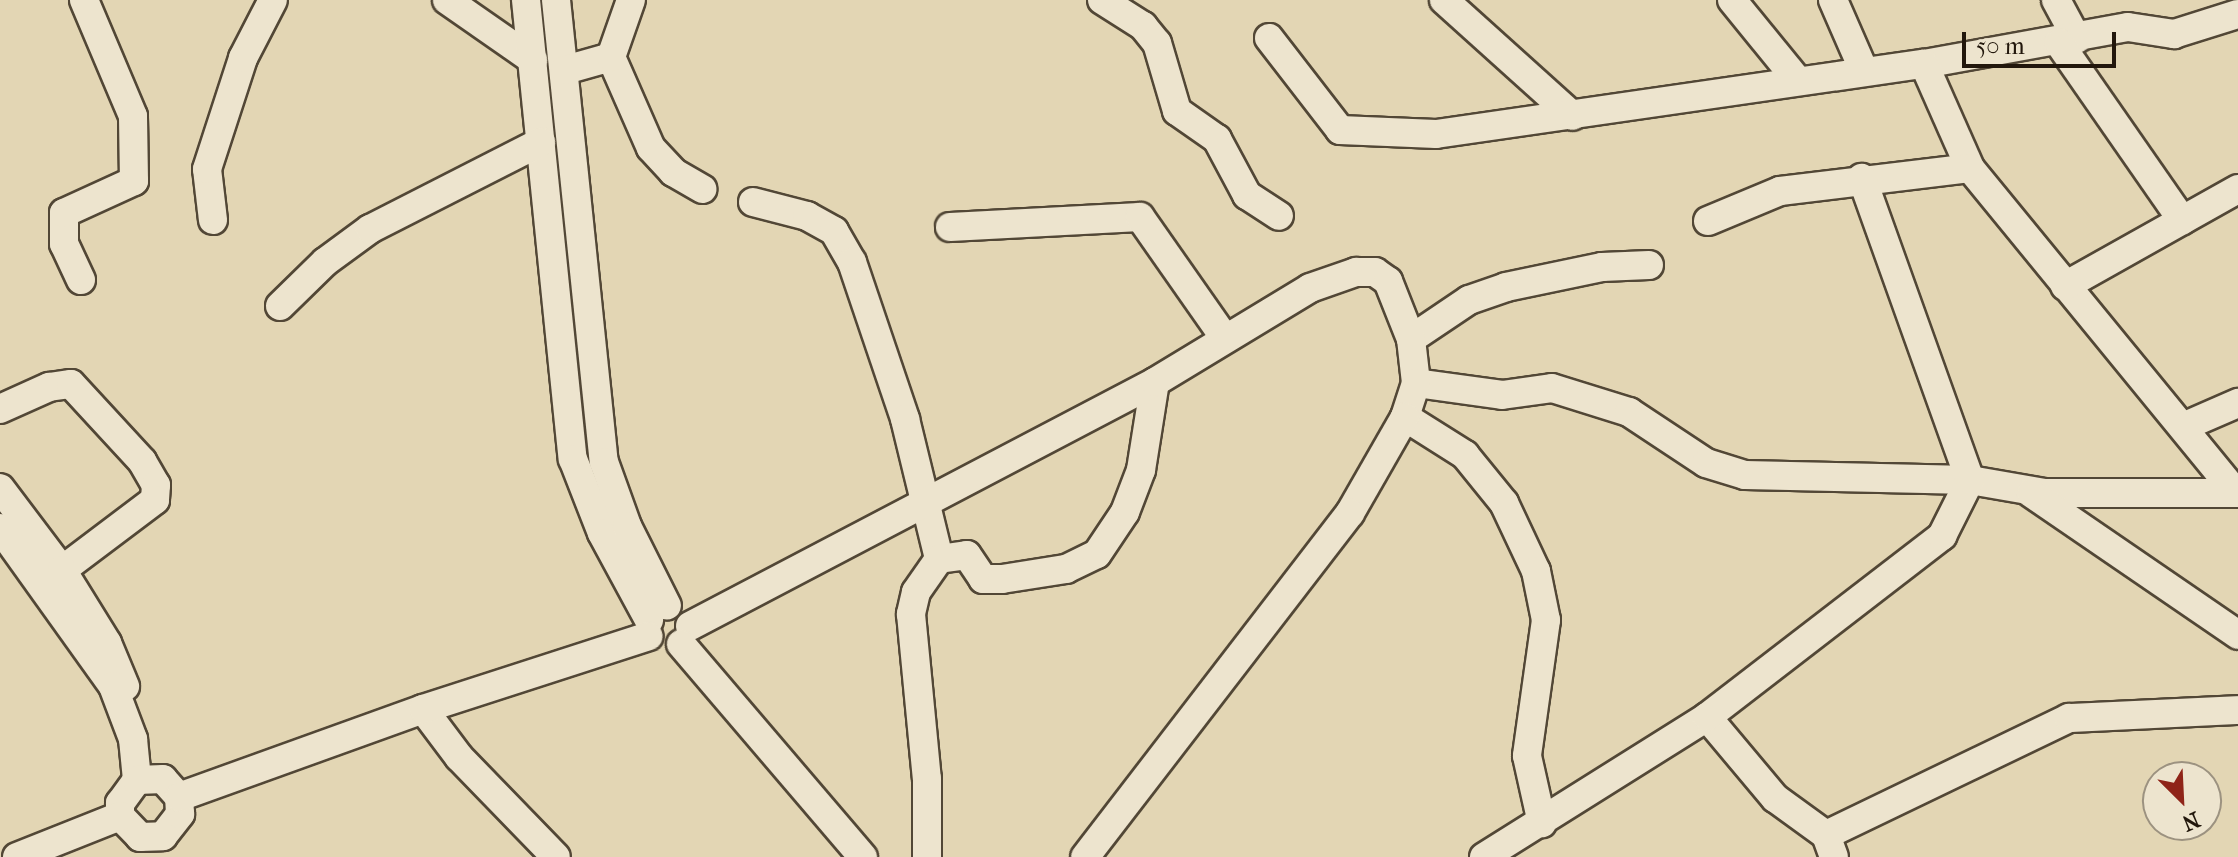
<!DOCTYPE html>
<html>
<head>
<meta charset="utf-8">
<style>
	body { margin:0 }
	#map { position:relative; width:2238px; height:857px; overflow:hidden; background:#e3d6b4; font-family:"IM FELL French Canon",serif }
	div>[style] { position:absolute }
	.roads { filter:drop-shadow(2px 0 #524736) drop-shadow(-2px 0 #524736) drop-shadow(0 2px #524736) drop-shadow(0 -2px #524736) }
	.minor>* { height:28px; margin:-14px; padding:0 14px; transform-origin:14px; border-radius:14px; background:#ede4ce }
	span { translate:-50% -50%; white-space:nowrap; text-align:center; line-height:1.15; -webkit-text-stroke:6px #ede4ce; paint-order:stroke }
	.north { position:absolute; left:2142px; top:761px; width:80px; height:80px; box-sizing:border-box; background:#ede4ce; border:2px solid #9c9280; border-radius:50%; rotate:156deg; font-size:22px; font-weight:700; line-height:32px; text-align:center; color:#22170c }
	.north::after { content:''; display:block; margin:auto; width:28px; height:36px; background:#8f2418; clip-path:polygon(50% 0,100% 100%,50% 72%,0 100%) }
	.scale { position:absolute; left:1962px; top:32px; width:154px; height:36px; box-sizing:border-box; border:4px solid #22170c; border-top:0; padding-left:10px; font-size:24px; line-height:28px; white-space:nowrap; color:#22170c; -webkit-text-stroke:6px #ede4ce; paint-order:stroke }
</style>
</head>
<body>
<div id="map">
	<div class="roads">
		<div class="minor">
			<i style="left:447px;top:0;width:105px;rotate:34.9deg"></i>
			<i style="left:526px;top:0;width:461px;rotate:84.2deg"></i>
			<i style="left:573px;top:459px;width:79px;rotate:68.6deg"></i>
			<i style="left:602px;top:533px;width:99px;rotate:61.6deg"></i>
			<i style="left:556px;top:0;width:464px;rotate:84.1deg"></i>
			<i style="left:604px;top:462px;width:68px;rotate:70.2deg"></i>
			<i style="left:627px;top:526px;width:89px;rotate:63.4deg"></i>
			<i style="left:1102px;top:0;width:49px;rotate:32.4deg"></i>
			<i style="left:1143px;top:26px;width:22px;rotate:51deg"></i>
			<i style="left:1157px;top:43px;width:71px;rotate:73.6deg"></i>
			<i style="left:1177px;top:111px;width:49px;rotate:35deg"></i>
			<i style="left:1217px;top:139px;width:64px;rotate:61.8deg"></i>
			<i style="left:1247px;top:195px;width:38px;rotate:33deg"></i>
			<i style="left:1444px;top:0;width:173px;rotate:42deg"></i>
			<i style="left:1732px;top:0;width:104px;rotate:50.8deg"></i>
			<i style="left:1833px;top:0;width:77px;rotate:66.4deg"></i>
			<i style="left:2056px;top:0;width:44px;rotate:61.7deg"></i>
			<i style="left:1269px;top:38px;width:116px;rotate:52.3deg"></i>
			<i style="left:1340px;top:130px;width:96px;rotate:2.4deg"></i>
			<i style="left:1436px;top:134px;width:493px;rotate:-8.2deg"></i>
			<i style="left:1924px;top:64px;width:207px;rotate:-10.3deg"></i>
			<i style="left:2128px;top:27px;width:47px;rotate:8.7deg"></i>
			<i style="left:2174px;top:34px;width:67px;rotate:-17.4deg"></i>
			<i style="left:2059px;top:43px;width:216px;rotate:55.2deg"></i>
			<i style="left:611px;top:57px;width:99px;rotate:66.3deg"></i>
			<i style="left:651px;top:148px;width:33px;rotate:47deg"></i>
			<i style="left:673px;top:172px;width:34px;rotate:30deg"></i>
			<i style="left:1924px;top:64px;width:114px;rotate:66.1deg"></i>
			<i style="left:1970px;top:168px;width:417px;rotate:50.7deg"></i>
			<i style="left:565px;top:70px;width:48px;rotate:-15.8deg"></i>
			<i style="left:611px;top:57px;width:60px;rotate:-70.7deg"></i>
			<i style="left:753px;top:202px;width:56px;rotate:14.5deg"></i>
			<i style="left:807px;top:216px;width:31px;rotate:29deg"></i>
			<i style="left:834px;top:231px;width:36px;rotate:60deg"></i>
			<i style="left:852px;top:262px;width:166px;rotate:71.3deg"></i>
			<i style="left:905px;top:419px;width:144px;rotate:76.3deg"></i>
			<i style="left:939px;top:559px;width:40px;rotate:124.9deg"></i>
			<i style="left:916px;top:592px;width:23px;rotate:103deg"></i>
			<i style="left:911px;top:614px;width:166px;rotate:84.5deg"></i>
			<i style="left:927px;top:779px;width:78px;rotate:90deg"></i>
			<i style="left:213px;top:220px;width:51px;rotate:-96.7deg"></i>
			<i style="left:207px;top:169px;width:117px;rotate:-72deg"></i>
			<i style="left:243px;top:58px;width:65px;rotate:-62.7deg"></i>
			<i style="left:1708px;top:221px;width:78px;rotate:-22.6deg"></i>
			<i style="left:1780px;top:191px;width:191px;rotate:-6.9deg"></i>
			<i style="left:950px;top:227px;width:190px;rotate:-3deg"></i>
			<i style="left:1140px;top:217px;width:146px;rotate:55deg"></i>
			<i style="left:81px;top:280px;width:40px;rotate:-115deg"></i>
			<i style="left:64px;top:244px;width:31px;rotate:-90deg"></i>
			<i style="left:64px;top:213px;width:77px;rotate:-24.6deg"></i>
			<i style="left:134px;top:181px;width:65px;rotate:-90.9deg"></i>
			<i style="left:133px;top:116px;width:126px;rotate:-112.9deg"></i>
			<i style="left:2065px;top:286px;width:198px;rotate:-29.3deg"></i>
			<i style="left:280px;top:306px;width:63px;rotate:-44.4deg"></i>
			<i style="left:325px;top:262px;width:56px;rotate:-36.3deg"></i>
			<i style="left:370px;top:229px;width:192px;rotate:-27deg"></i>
			<i style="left:1411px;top:339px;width:70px;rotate:-33.9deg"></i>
			<i style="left:1469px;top:300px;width:39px;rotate:-19deg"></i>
			<i style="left:1506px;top:287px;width:98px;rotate:-11.8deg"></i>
			<i style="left:1602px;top:267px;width:47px;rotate:-2.4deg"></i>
			<i style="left:1416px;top:383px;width:87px;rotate:7.9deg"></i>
			<i style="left:1502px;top:395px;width:50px;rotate:-8deg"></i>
			<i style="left:1552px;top:388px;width:81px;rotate:17.3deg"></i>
			<i style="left:1629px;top:412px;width:92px;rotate:33.5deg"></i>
			<i style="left:1706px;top:463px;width:41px;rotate:17.1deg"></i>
			<i style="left:1745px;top:475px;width:225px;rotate:1.3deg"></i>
			<i style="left:1970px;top:480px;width:76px;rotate:9.8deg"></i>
			<i style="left:2045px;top:493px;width:193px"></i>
			<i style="left:0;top:409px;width:54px;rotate:-24.2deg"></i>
			<i style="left:49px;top:387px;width:22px;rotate:-8deg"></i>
			<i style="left:71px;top:384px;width:105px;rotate:47.3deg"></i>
			<i style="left:142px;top:461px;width:28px;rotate:60deg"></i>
			<i style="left:156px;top:485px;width:15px;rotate:94deg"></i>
			<i style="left:155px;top:500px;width:116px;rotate:143deg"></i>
			<i style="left:1405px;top:417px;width:71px;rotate:32.3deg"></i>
			<i style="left:1465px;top:455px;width:62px;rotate:50.9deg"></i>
			<i style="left:1504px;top:503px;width:75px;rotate:64.8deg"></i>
			<i style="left:1536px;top:571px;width:50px;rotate:78.5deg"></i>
			<i style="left:1546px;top:620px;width:137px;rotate:98deg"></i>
			<i style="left:1527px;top:756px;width:69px;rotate:77.4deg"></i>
			<i style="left:2185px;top:426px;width:58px;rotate:-23.5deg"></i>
			<i style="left:0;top:488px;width:103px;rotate:52.9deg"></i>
			<i style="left:62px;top:570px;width:86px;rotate:58.3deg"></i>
			<i style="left:107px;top:643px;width:47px;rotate:67.3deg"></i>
			<i style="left:2031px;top:493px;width:251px;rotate:34.4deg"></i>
			<i style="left:0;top:528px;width:194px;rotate:54.4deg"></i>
			<i style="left:113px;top:686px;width:57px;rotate:69.3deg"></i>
			<i style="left:133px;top:739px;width:41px;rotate:84.4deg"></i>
			<i style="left:137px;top:780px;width:29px;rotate:126deg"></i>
			<i style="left:120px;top:803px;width:13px;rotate:90deg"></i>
			<i style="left:120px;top:816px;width:29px;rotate:46deg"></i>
			<i style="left:140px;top:837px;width:23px;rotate:-2deg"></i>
			<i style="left:163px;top:836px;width:28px;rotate:-52deg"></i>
			<i style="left:180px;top:814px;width:17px;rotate:-93deg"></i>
			<i style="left:179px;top:797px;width:24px;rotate:-132deg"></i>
			<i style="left:163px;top:779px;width:26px;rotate:178deg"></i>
			<i style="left:939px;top:559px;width:28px;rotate:-8deg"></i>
			<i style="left:967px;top:555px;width:29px;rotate:56deg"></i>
			<i style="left:983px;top:579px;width:19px"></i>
			<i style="left:1002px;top:579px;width:65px;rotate:-8.9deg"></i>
			<i style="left:1066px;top:569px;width:34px;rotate:-26deg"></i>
			<i style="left:1097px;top:554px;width:50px;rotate:-56.3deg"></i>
			<i style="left:1125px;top:512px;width:45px;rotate:-69.1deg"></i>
			<i style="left:1141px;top:470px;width:89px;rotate:-81deg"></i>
			<i style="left:690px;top:626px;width:525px;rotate:-27.69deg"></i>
			<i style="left:1155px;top:382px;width:181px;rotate:-31.2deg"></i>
			<i style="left:1310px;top:288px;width:49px;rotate:-19.2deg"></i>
			<i style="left:1356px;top:272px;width:19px"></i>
			<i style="left:1375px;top:272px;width:16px;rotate:35deg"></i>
			<i style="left:1388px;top:281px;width:62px;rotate:68.4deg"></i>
			<i style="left:1411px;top:339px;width:44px;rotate:83.5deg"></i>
			<i style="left:1416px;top:383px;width:36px;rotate:108deg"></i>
			<i style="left:1405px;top:417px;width:111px;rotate:119.8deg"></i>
			<i style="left:1350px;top:513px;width:434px;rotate:127.6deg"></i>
			<i style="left:681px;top:644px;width:280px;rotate:49.5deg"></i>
			<i style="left:423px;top:709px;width:60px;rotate:53.1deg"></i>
			<i style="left:459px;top:757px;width:139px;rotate:45.9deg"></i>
			<i style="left:1707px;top:717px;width:106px;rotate:50deg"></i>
			<i style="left:1775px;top:798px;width:63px;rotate:36deg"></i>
			<i style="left:1826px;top:835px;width:23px;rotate:70deg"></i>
			<i style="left:179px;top:797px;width:259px;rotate:-19.8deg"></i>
			<i style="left:423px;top:709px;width:237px;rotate:-17.9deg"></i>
			<i style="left:1826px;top:835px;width:270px;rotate:-25.7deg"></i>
			<i style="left:2069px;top:718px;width:169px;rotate:-2.7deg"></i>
			<i style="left:17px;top:857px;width:111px;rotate:-21.7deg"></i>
			<i style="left:1484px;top:857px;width:263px;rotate:-32.1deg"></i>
			<i style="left:1707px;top:717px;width:297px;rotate:-37.6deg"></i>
			<i style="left:1942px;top:536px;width:63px;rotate:-63.4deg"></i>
			<i style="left:1970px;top:480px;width:321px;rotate:-109.7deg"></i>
		</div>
	</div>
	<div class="north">N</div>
	<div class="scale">50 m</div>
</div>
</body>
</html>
